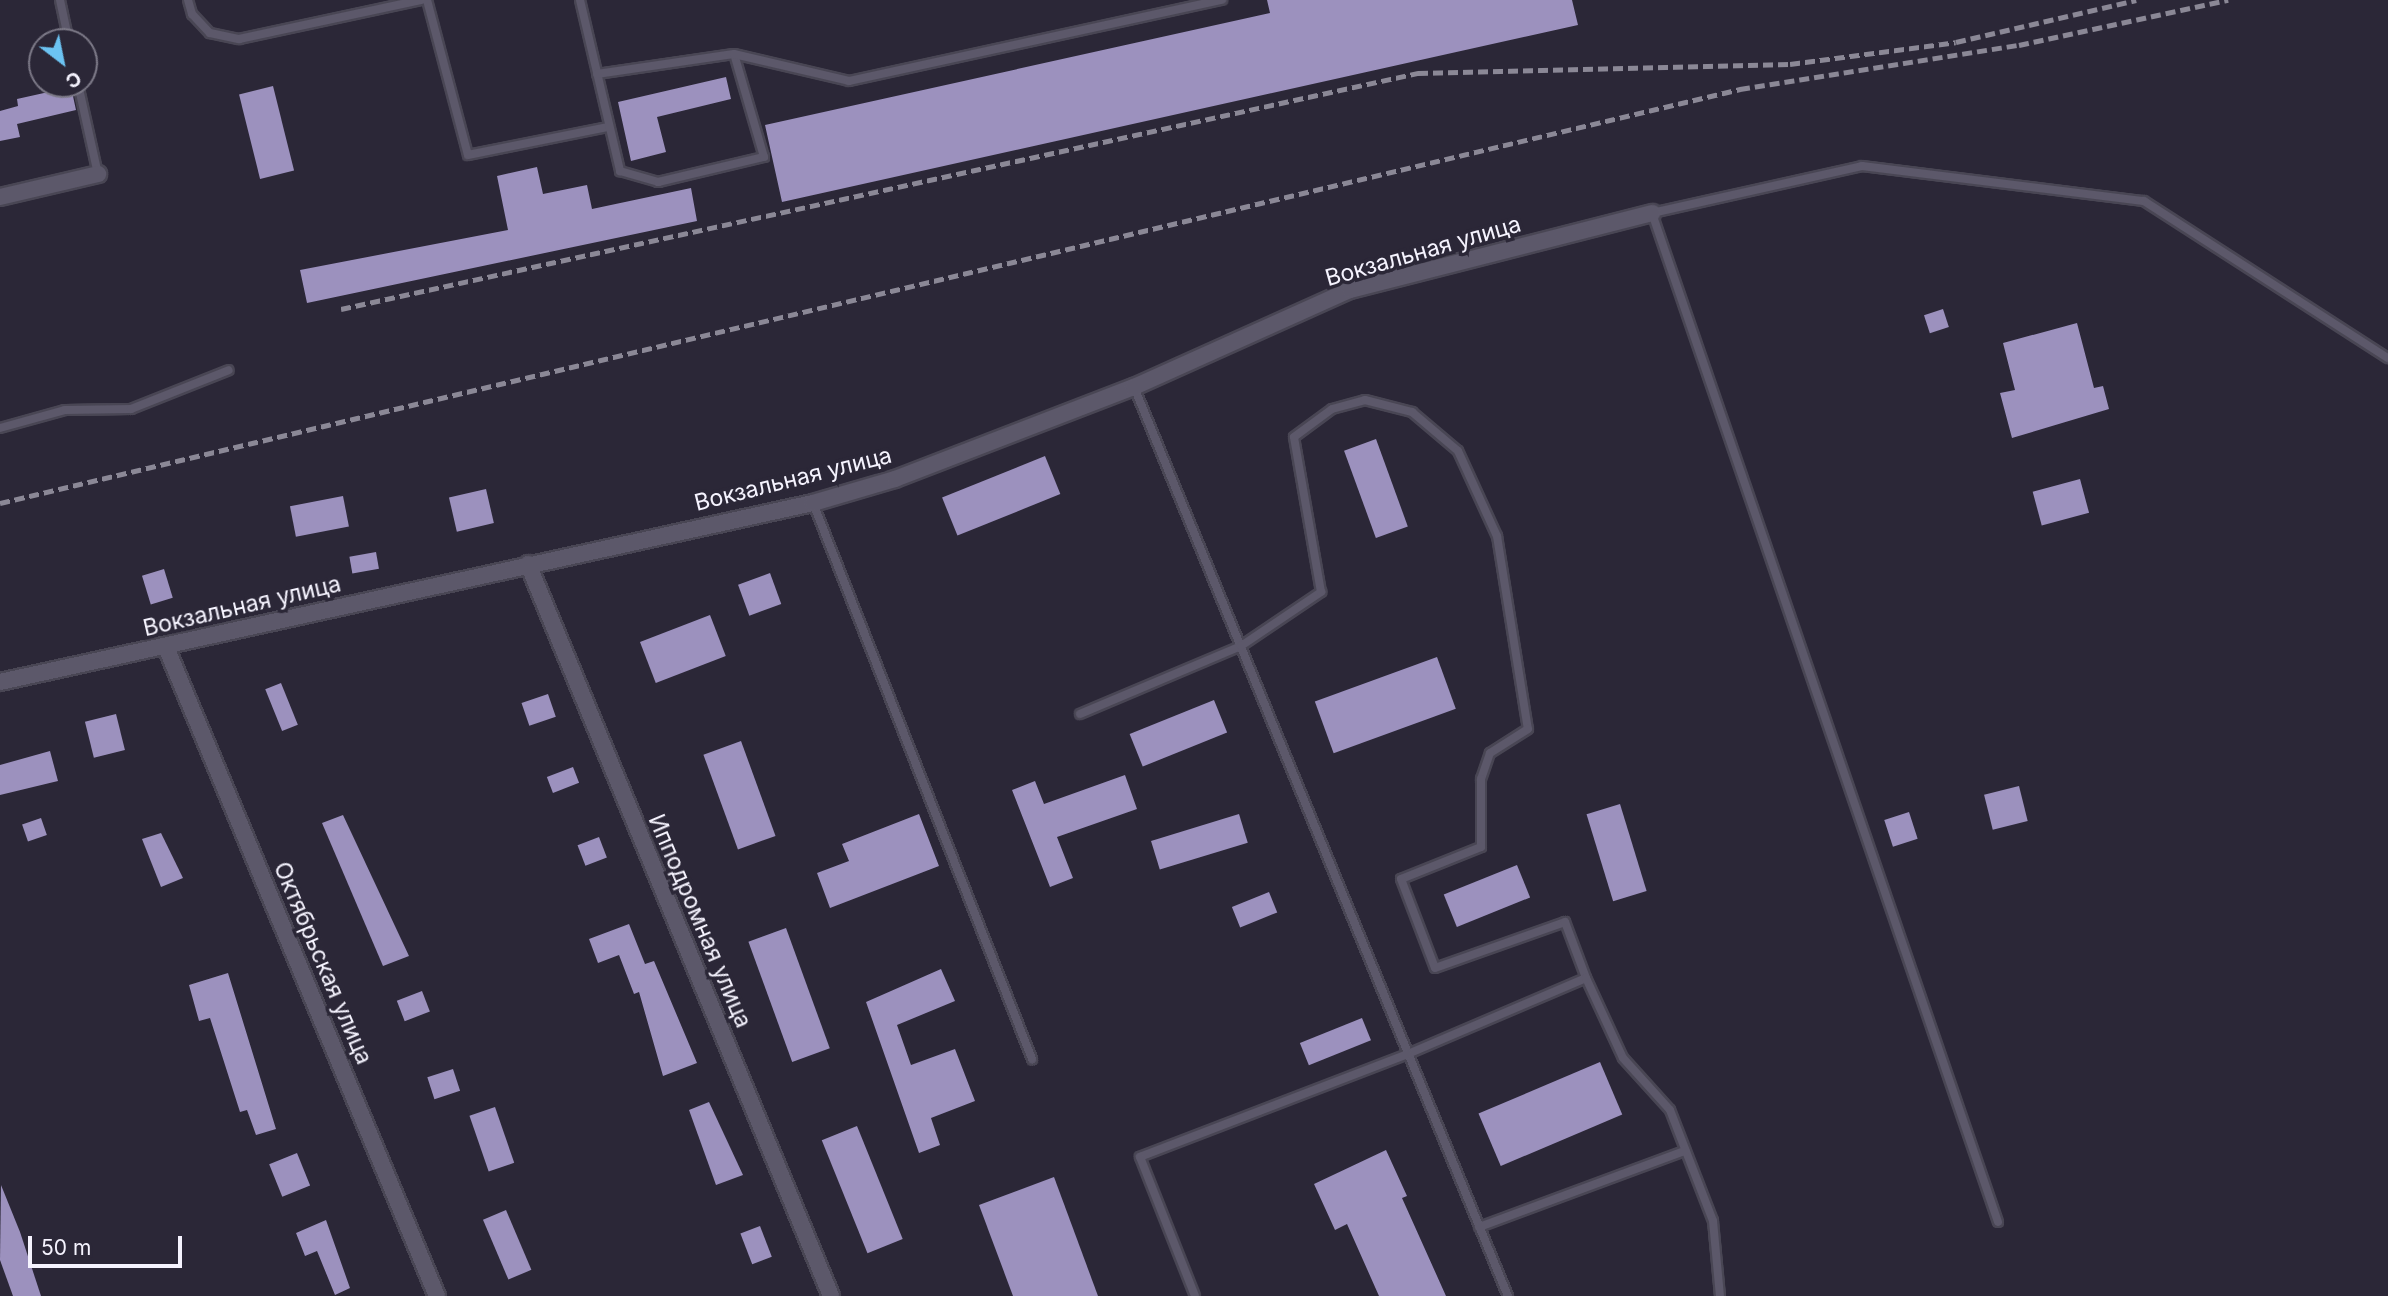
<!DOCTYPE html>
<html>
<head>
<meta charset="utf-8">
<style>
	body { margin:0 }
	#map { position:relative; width:2388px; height:1296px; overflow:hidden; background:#2b2737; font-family:Inter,sans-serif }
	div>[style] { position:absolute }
	.building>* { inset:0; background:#9c91be; transform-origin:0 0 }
	.roads { filter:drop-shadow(2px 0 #494654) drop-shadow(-2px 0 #494654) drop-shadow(0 2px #494654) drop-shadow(0 -2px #494654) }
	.service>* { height:8px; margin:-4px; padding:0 4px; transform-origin:4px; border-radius:4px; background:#5c586a }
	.minor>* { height:16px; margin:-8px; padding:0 8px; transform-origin:8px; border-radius:8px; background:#5c586a }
	.rail>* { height:5px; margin-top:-2.5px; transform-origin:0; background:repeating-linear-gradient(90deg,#8b8896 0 10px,transparent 0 15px) }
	span { translate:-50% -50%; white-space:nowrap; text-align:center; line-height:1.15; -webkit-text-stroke:7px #2b2737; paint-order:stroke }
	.street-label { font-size:23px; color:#f5f3fe }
	.north { position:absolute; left:28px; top:28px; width:70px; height:70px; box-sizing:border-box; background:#2b2737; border:2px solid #7c7987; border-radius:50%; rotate:148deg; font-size:19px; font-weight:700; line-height:28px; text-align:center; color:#f5f3fe }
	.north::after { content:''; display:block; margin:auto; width:24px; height:32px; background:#6cc3f2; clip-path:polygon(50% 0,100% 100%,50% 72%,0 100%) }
	.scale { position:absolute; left:28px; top:1236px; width:154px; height:32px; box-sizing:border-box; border:4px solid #f5f3fe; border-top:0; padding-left:9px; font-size:21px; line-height:24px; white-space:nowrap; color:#f5f3fe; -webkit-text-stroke:5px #2b2737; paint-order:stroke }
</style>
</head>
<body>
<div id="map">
	<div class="building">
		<i style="clip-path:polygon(1267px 0,1572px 0,1578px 25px,782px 202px,765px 125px,1270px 13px)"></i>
		<i style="clip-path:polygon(726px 77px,731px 99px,657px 117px,666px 152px,631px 161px,618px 102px)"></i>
		<i style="left:273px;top:86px;width:87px;height:35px;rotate:76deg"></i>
		<i style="clip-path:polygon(71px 87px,76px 110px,17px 124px,20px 137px,0 141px,0 111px,18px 106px,17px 99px)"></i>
		<i style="clip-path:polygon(537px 167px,543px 194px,587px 185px,592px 209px,691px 188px,697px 221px,307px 303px,300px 270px,508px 230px,497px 176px)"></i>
		<i style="left:1943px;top:309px;width:19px;height:20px;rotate:72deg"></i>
		<i style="clip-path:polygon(2077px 323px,2094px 388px,2103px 386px,2109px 409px,2012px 438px,2000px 393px,2015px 390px,2003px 343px)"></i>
		<i style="left:1376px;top:439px;width:93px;height:34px;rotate:70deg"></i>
		<i style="left:1045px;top:456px;width:41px;height:111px;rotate:68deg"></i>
		<i style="left:2080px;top:479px;width:35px;height:49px;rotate:75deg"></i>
		<i style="left:486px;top:489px;width:35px;height:38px;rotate:77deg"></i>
		<i style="left:343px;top:496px;width:31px;height:54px;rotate:79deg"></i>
		<i style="left:376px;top:552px;width:17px;height:27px;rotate:80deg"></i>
		<i style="left:164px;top:569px;width:30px;height:23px;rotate:73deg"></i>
		<i style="left:770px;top:573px;width:33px;height:34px;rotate:70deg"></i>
		<i style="left:710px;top:615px;width:44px;height:75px;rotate:69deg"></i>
		<i style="left:1437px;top:657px;width:55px;height:130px;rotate:70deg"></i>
		<i style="left:281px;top:683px;width:45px;height:17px;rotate:68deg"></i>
		<i style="left:548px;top:694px;width:24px;height:28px;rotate:71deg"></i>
		<i style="left:1214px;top:700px;width:35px;height:91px;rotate:68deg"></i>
		<i style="left:116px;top:714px;width:37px;height:32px;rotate:76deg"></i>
		<i style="left:741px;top:741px;width:101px;height:40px;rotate:70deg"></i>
		<i style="clip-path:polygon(50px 751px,58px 781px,0 795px,0 765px)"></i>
		<i style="left:573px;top:767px;width:17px;height:28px;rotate:69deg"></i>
		<i style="clip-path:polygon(1125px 775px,1137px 809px,1057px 837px,1073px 878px,1050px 887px,1012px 790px,1035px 781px,1044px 804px)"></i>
		<i style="left:2019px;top:786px;width:36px;height:36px;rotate:76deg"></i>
		<i style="left:1620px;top:804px;width:91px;height:35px;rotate:73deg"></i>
		<i style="left:1909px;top:812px;width:28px;height:26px;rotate:72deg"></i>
		<i style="clip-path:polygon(919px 814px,939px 866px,830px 908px,817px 873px,849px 861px,842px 844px)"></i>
		<i style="left:1239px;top:814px;width:30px;height:92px;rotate:73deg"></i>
		<i style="clip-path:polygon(343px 815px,409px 956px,383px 966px,322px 823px)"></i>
		<i style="left:41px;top:818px;width:18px;height:20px;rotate:71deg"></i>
		<i style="clip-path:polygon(161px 833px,183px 878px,161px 887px,142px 839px)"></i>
		<i style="left:599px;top:837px;width:22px;height:23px;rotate:69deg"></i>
		<i style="left:1517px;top:865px;width:35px;height:79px;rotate:68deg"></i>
		<i style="left:1269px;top:892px;width:22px;height:40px;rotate:68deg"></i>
		<i style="clip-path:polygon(629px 924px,645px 964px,654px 961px,697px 1063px,663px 1076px,639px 992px,634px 994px,619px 955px,598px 963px,589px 939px)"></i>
		<i style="left:786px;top:928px;width:128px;height:40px;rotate:70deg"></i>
		<i style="clip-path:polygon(941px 969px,955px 1001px,897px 1025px,911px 1065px,955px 1049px,975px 1101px,931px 1118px,940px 1145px,919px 1153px,866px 1002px)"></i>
		<i style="clip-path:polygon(228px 973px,276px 1129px,256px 1135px,247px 1110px,240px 1112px,210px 1018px,199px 1021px,189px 985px)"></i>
		<i style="left:422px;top:991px;width:22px;height:27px;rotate:69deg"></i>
		<i style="left:1362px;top:1018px;width:24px;height:67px;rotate:68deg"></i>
		<i style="left:1600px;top:1062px;width:57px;height:132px;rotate:67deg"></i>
		<i style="left:453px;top:1069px;width:23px;height:27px;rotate:72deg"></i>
		<i style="clip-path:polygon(709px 1102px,743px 1175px,716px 1185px,689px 1110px)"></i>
		<i style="left:495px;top:1107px;width:59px;height:27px;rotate:71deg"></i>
		<i style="left:857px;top:1126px;width:122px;height:38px;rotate:68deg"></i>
		<i style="clip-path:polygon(1386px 1150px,1407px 1196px,1402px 1198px,1446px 1296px,1379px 1296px,1347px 1224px,1335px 1230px,1314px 1184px)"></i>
		<i style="left:297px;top:1153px;width:35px;height:30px;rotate:68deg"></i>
		<i style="clip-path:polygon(1054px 1177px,1098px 1296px,1013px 1296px,979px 1205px)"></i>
		<i style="clip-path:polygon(1px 1185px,20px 1232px,41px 1296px,13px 1296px,0 1260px)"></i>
		<i style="left:506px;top:1210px;width:65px;height:25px;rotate:67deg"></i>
		<i style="clip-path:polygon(326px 1220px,350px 1288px,335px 1295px,317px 1251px,305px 1256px,296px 1233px)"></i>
		<i style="left:760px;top:1226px;width:33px;height:21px;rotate:69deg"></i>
	</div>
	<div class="roads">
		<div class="service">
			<i style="left:60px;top:0;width:43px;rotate:77.9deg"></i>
			<i style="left:188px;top:0;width:15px;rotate:74deg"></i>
			<i style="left:192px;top:14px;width:26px;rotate:47deg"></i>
			<i style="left:210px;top:33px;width:30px;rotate:12deg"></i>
			<i style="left:239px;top:39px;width:186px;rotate:-12.1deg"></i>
			<i style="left:427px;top:0;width:160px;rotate:75.2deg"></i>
			<i style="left:468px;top:155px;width:143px;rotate:-11.3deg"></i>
			<i style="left:580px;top:0;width:176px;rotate:76.8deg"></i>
			<i style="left:620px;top:171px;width:40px;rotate:16deg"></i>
			<i style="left:658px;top:182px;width:109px;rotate:-13.3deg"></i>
			<i style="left:764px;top:157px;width:107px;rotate:-106.2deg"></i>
			<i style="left:597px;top:74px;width:138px;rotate:-8.3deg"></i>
			<i style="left:734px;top:54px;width:118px;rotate:13.2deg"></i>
			<i style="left:849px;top:81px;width:382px;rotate:-12.3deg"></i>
			<i style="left:78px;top:84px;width:92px;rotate:77.5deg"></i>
			<i style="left:1134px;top:387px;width:983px;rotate:67.64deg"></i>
			<i style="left:0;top:428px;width:67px;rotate:-15.5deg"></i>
			<i style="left:65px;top:410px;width:66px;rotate:-0.9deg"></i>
			<i style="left:131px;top:409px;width:105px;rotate:-21.7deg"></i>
			<i style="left:813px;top:503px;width:598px;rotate:68.5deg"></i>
			<i style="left:1080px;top:714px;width:175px;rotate:-22.9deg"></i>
			<i style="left:1241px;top:646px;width:97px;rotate:-34deg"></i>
			<i style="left:1321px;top:592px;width:157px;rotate:-99.9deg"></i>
			<i style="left:1294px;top:437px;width:47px;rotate:-36.4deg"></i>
			<i style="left:1332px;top:409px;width:34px;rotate:-15deg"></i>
			<i style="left:1365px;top:400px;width:49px;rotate:14.3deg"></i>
			<i style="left:1412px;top:412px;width:60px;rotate:40.3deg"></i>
			<i style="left:1458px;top:451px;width:94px;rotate:65.4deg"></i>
			<i style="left:1497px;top:536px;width:195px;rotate:80.9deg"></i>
			<i style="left:1528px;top:729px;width:45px;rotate:147.7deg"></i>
			<i style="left:1490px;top:753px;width:28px;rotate:109deg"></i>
			<i style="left:1481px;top:779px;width:68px;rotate:90deg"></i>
			<i style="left:1481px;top:847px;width:86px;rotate:158.2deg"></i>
			<i style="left:1401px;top:879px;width:95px;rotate:69.1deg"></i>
			<i style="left:1435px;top:968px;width:138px;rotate:-19.5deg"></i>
			<i style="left:1565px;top:922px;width:60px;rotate:69.4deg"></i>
			<i style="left:1586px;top:978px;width:194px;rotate:156.9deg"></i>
			<i style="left:1408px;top:1054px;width:287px;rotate:159deg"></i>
			<i style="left:1140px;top:1157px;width:149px;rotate:68.4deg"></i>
			<i style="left:1586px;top:978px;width:88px;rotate:65.2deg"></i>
			<i style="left:1623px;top:1058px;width:70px;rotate:47.9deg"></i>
			<i style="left:1670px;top:1110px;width:119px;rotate:68.8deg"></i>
			<i style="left:1713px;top:1221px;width:75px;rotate:84.7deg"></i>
			<i style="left:1998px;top:1222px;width:1067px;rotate:-108.93deg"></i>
			<i style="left:1652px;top:213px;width:215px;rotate:-12.6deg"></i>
			<i style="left:1862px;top:166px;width:284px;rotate:7.1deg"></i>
			<i style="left:2144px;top:201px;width:290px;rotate:32.8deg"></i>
			<i style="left:1479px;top:1227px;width:220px;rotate:-20.3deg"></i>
		</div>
		<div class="minor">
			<i style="left:0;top:197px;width:101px;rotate:-13.2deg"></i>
			<i style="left:528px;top:564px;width:792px;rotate:67.51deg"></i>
			<i style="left:166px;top:647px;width:703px;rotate:67.34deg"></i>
			<i style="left:0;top:682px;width:832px;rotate:-12.42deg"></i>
			<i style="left:813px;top:503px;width:85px;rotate:-16.3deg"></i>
			<i style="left:895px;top:479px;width:256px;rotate:-21.1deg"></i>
			<i style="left:1134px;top:387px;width:237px;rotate:-24.2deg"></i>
			<i style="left:1350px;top:290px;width:312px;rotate:-14.3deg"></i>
		</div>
	</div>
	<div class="rail">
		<i style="left:341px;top:309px;width:1103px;rotate:-12.36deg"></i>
		<i style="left:1418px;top:73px;width:372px;rotate:-1.4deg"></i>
		<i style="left:1790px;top:64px;width:167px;rotate:-7.5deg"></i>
		<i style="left:1956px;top:42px;width:185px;rotate:-13.1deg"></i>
		<i style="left:0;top:503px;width:1789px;rotate:-13.38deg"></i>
		<i style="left:1740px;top:89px;width:282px;rotate:-9deg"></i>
		<i style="left:2019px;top:45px;width:214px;rotate:-12.2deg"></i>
	</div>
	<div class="street-label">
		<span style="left:1423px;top:251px;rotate:-16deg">Вокзальная улица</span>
		<span style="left:793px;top:479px;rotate:-14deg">Вокзальная улица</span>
		<span style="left:242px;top:606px;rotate:-13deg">Вокзальная улица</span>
		<span style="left:700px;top:921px;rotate:67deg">Ипподромная улица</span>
		<span style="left:323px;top:963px;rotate:67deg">Октябрьская улица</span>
	</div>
	<div class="north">С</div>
	<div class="scale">50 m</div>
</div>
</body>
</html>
